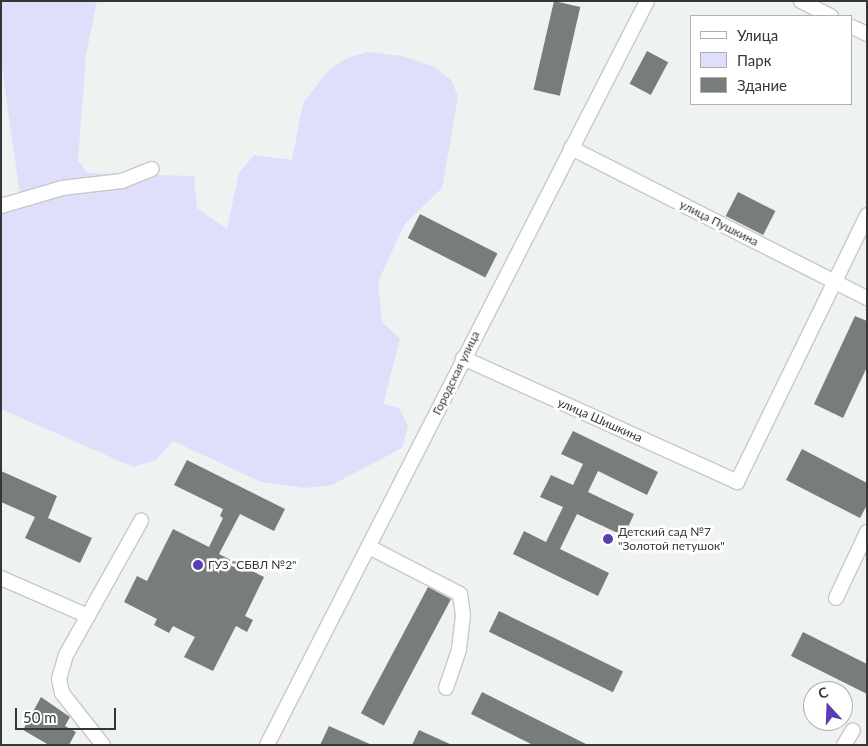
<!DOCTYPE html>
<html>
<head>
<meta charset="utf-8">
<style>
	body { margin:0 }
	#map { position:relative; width:868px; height:746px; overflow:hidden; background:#eef3f1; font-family:Lato,sans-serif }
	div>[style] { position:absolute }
	.green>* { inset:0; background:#dfdefb }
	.building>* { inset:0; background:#787c7a; transform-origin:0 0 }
	.roads { filter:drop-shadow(1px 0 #c5cac7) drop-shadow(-1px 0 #c5cac7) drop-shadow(0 1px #c5cac7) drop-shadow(0 -1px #c5cac7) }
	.minor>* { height:14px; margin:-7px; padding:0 7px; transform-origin:7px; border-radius:7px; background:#fff }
	.dots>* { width:14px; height:14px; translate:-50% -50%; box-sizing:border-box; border:2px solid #fff; border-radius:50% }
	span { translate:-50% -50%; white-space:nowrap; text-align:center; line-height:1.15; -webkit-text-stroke:5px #fff; paint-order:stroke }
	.street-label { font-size:12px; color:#353736 }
	.poi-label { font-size:12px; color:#353736 }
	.left { translate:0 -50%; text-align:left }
	.frame { position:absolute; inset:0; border:2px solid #353736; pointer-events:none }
	.legend { position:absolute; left:690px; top:15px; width:162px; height:90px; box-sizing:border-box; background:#fff; border:1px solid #aeafaf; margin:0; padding:6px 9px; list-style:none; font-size:15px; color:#353736 }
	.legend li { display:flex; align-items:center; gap:10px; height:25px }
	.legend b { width:25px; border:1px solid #aeafaf }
	.north { position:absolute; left:803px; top:681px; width:50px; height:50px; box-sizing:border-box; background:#fff; border:1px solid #aeafaf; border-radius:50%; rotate:340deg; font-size:14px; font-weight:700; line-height:20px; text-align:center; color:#353736 }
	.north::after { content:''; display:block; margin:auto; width:18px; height:22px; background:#593db5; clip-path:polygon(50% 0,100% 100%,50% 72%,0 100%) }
	.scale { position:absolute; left:15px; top:708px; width:101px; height:22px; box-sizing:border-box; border:2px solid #353736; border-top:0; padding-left:6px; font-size:15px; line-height:18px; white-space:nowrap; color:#353736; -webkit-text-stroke:4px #fff; paint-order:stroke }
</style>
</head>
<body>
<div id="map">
	<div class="green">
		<i style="clip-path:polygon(1px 1px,97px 1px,86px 55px,78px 161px,88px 173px,194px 176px,197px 208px,227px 229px,239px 173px,254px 155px,292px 160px,303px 103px,328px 71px,347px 58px,368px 52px,402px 56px,435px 67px,452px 81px,458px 97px,442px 188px,404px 225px,378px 282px,382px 322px,400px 339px,383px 404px,399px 408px,408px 426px,402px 448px,332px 485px,304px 488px,261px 482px,173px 441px,156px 460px,133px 467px,1px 409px,1px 210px,20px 195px,1px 60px)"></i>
	</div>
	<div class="building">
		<i style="left:554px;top:1px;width:27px;height:91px;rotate:13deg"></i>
		<i style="left:647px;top:51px;width:24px;height:37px;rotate:28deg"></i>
		<i style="left:738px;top:192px;width:42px;height:27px;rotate:27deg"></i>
		<i style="left:420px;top:214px;width:87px;height:27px;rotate:27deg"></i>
		<i style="clip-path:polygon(855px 316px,867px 321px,867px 367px,843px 418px,814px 404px)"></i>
		<i style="clip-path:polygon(573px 431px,658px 472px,647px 495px,598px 471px,588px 492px,634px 514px,624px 536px,577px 514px,560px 549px,609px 573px,598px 596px,513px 554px,524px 531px,546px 542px,563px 507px,540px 497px,551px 475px,573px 485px,583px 464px,561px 454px)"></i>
		<i style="clip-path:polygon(802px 449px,867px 483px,867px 505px,860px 518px,786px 480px)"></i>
		<i style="clip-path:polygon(187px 460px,285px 509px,274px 531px,240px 514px,219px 554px,264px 577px,245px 616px,253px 620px,247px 632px,236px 626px,213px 671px,184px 657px,195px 637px,173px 626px,169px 633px,154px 625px,157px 619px,124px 602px,137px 576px,147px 581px,173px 529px,209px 547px,223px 518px,220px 516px,223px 509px,174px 485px)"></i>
		<i style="clip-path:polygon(1px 471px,57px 496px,48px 518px,92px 538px,80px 563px,25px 538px,35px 517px,1px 502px)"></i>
		<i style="left:428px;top:587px;width:26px;height:143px;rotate:28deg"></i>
		<i style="left:499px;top:611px;width:138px;height:23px;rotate:26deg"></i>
		<i style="clip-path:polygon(803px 632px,867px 664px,867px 694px,791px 656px)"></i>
		<i style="clip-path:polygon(482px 692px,588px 745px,533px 745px,471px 714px)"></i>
		<i style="clip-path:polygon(41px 697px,70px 717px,65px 726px,76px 732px,69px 745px,49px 745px,23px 730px)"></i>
		<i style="clip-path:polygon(329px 726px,372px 745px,320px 745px)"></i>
		<i style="clip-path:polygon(419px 730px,452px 745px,412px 745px)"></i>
	</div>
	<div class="roads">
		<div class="minor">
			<i style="left:801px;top:1px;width:34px;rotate:27deg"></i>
			<i style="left:852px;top:27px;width:17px;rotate:25deg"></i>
			<i style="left:571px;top:148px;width:332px;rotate:26.9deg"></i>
			<i style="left:1px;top:206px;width:64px;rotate:-16.4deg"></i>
			<i style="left:62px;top:188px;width:60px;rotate:-6.7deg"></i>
			<i style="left:122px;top:181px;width:32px;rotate:-22deg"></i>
			<i style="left:463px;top:358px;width:301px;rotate:24.3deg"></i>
			<i style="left:737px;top:482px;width:297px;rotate:-64deg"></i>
			<i style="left:371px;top:548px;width:100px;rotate:27.3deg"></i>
			<i style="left:460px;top:594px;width:22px;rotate:82deg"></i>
			<i style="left:463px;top:616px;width:34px;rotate:97deg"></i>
			<i style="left:459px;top:650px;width:40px;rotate:108.9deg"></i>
			<i style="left:1px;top:578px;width:95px;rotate:23.6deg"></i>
			<i style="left:836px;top:598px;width:73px;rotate:-64.8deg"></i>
			<i style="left:103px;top:745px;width:66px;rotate:-128.3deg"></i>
			<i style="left:62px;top:693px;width:14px;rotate:-102deg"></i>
			<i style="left:59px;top:679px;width:25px;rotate:-74deg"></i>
			<i style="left:66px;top:655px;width:154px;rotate:-60.8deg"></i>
			<i style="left:267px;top:745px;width:835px;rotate:-62.94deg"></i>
			<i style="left:844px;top:745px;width:17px;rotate:-59deg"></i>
		</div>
	</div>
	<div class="dots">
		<i style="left:608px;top:539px;background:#593db5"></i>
		<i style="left:198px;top:565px;background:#593db5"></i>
	</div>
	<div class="street-label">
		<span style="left:719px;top:223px;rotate:27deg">улица Пушкина</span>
		<span style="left:456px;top:373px;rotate:-64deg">Городская улица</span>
		<span style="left:600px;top:420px;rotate:24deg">улица Шишкина</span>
	</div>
	<div class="poi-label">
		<span class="left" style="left:618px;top:539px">Детский сад №7<br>"Золотой петушок"</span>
		<span class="left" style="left:208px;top:565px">ГУЗ "СБВЛ №2"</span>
	</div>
	<div class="frame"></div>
	<ul class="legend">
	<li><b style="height:6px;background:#fff"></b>Улица</li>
	<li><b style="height:14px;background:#dfdefb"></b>Парк</li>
	<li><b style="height:14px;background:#787c7a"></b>Здание</li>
	</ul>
	<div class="north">С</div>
	<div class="scale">50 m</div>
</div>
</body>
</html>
